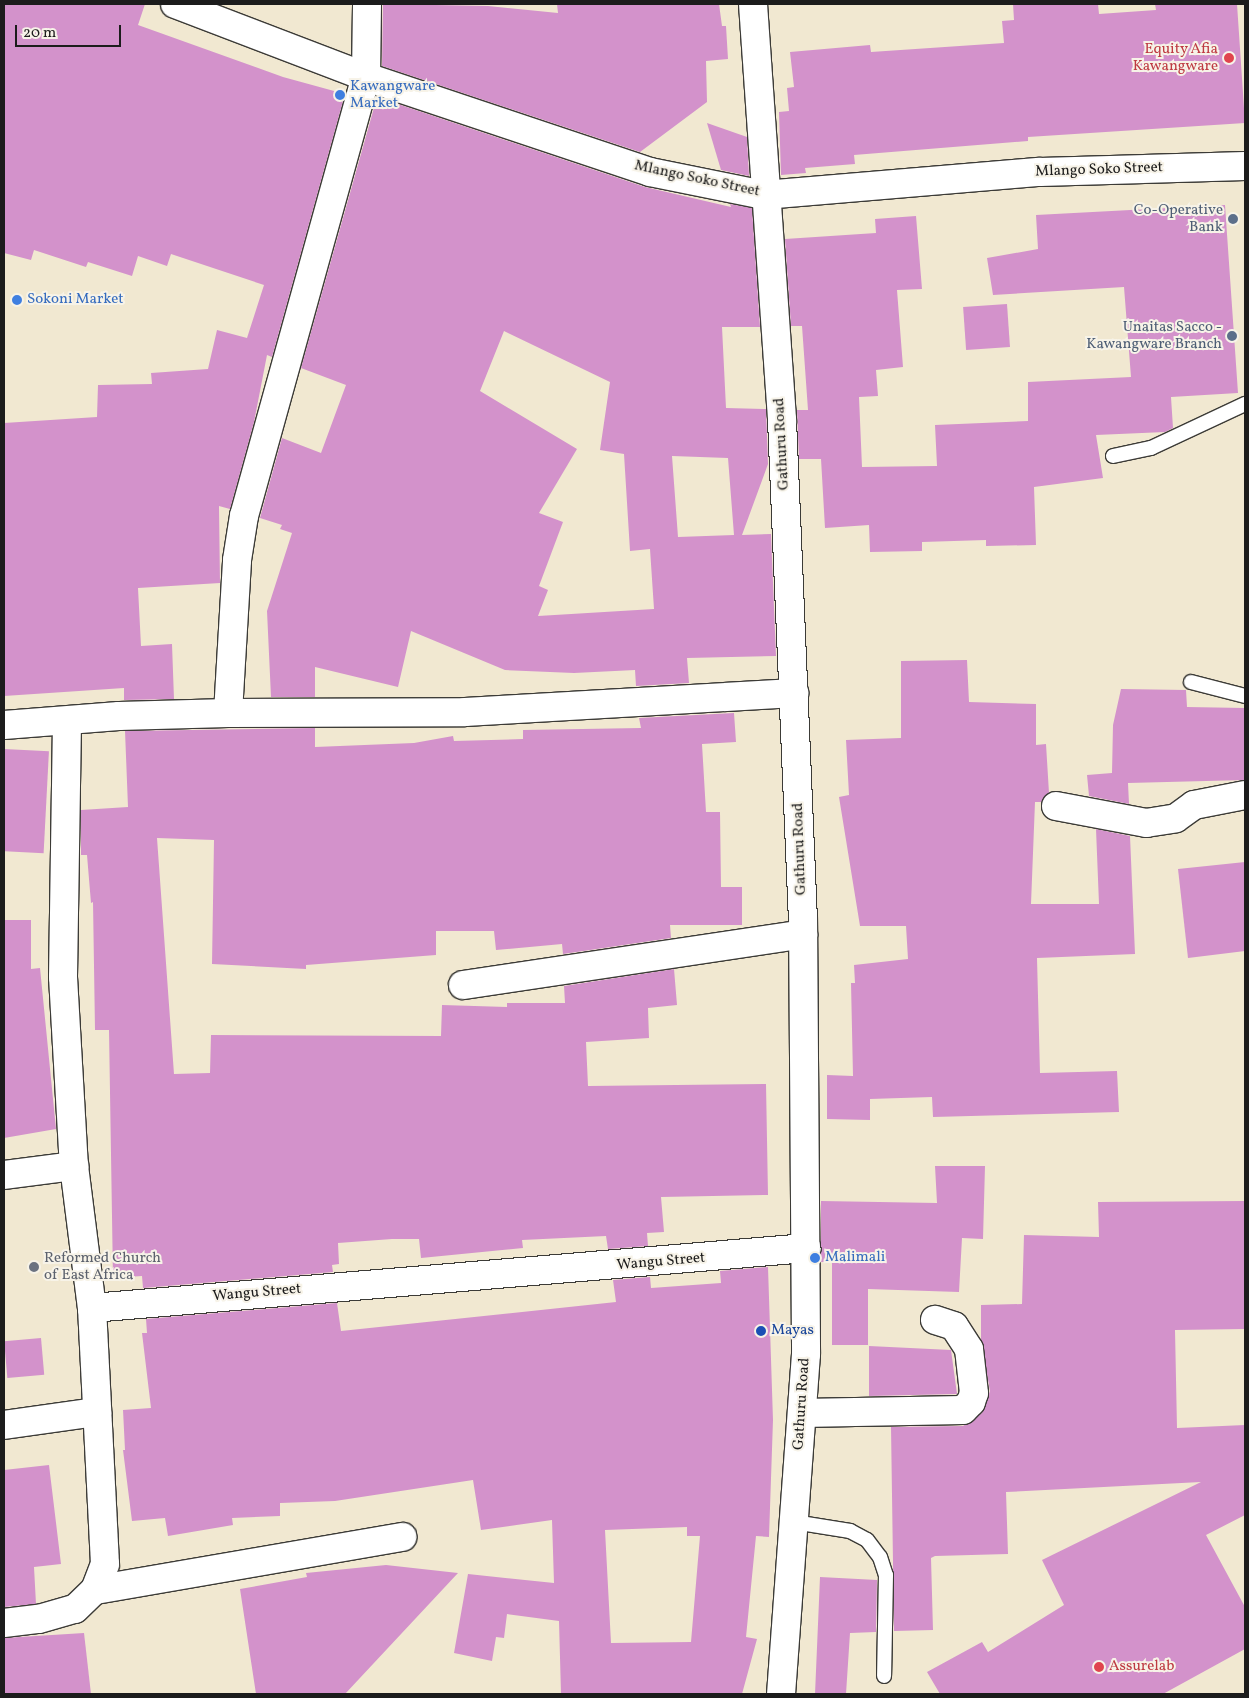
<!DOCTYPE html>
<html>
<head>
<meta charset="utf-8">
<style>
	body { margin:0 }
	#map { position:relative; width:1249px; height:1698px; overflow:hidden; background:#f1e8d1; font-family:Vollkorn,serif }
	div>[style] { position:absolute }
	.building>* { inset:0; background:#d392cb; transform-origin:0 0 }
	.roads { filter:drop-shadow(1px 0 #3c3b37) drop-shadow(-1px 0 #3c3b37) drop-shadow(0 1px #3c3b37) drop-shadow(0 -1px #3c3b37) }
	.service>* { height:14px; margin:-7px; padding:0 7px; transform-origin:7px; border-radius:7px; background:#fff }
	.minor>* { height:28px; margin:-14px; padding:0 14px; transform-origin:14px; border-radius:14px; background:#fff }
	.dots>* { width:14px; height:14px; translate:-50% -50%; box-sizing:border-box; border:2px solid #f7f3e8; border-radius:50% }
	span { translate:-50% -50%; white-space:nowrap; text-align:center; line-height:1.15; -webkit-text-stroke:4px #f7f3e8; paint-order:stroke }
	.health-label { font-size:15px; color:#be3a42 }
	.right { translate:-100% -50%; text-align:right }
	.left { translate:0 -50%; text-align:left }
	.shop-label { font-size:15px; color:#366cbe }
	.street-label { font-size:15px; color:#1c1c1c }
	.service-label { font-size:15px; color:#4e5e75 }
	.worship-label { font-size:15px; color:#5b616d }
	.transit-label { font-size:15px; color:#164399 }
	.frame { position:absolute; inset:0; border:5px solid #1c1c1c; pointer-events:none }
	.scale { position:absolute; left:15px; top:25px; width:106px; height:22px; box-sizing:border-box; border:2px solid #1c1c1c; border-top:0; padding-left:6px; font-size:15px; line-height:18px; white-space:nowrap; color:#1c1c1c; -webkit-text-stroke:4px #f7f3e8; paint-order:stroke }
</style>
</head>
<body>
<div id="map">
	<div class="building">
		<i style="clip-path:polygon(4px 4px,145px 4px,138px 25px,283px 77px,345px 94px,272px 357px,267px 355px,254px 422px,230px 509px,219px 506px,220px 583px,138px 588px,141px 646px,172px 644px,174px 699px,124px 700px,124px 688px,4px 696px,4px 423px,97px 417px,98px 385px,152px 384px,151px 373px,208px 369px,217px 330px,247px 338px,264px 285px,171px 254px,167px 266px,138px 256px,132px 276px,88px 262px,86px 267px,34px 250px,31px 260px,4px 253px)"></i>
		<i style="clip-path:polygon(383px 4px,488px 6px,558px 13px,557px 4px,719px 4px,722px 26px,726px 26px,728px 59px,706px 61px,707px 102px,640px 152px,382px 66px)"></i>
		<i style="clip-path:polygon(1013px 4px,1098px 4px,1099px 14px,1156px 10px,1155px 4px,1237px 4px,1245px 123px,1028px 137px,1028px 141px,854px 155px,855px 164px,805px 168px,806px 173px,781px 175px,779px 112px,789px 111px,787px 88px,794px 87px,790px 52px,870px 45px,871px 52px,1004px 43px,1002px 21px,1014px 20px)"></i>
		<i style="clip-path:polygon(evenodd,377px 97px,645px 187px,731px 207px,730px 204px,752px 208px,760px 327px,722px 327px,726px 408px,766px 409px,768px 464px,742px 535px,771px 534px,776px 656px,687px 658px,689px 683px,636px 686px,635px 670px,574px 673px,505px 670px,411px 631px,398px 687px,315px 667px,315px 697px,271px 697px,267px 611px,292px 533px,280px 529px,282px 525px,260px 518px,282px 438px,321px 453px,346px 385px,301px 368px,377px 97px,504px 331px,610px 382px,600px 450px,624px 454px,630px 551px,650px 549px,654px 609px,538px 616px,548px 590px,539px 586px,563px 522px,539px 513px,577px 449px,480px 391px,504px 331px,377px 97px,672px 456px,728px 458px,734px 535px,678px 537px,672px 456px)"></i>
		<i style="clip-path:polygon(707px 123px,747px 137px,749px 176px,721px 170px)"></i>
		<i style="clip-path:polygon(1225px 205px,1238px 393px,1171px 397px,1173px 428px,1165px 432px,1096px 435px,1103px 478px,1034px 487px,1036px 545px,986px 546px,986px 540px,922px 542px,922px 551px,870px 552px,869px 525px,825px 528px,821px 459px,799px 459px,797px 410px,808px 410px,802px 326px,791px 326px,785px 239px,876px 233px,875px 219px,916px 216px,922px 289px,897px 290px,903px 367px,876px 370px,878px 396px,859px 397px,862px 467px,937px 466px,935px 425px,1028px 421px,1028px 382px,1131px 377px,1124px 287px,993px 295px,987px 258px,1038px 249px,1036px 215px)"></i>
		<i style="left:1007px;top:304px;width:43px;height:44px;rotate:86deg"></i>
		<i style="clip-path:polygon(967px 660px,969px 702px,1036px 704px,1036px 745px,1046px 744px,1049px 793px,1041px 802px,1035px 802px,1031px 904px,1099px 904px,1096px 829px,1130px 836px,1135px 954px,1037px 958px,1040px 1073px,1117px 1071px,1119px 1112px,933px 1117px,932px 1097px,870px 1099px,870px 1120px,827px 1119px,827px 1075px,853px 1076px,851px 983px,855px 983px,854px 965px,908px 959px,906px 926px,860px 926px,839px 797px,849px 795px,846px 740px,901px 738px,901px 661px)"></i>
		<i style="clip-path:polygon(1121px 689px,1186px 690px,1187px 707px,1245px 708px,1245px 780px,1128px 783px,1129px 804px,1089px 796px,1087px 775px,1112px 773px,1113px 725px)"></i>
		<i style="clip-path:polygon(734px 713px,736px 742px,702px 744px,706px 812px,720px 812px,721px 887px,742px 887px,742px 925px,670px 925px,671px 938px,563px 954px,562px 944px,496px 950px,494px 931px,436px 931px,436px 955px,306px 965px,306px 969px,212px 964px,214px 840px,157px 838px,174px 1074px,210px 1073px,211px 1035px,441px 1036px,442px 1005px,507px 1007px,507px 1003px,565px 1003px,564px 986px,674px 969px,677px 1005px,648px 1008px,649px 1038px,586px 1042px,588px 1086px,766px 1084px,768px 1195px,661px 1197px,664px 1232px,647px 1233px,648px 1246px,608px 1249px,606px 1236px,522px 1240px,523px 1248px,421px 1258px,419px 1239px,392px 1239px,338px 1243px,339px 1264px,332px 1265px,333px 1272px,143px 1288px,142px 1276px,113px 1278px,109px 1030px,95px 1030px,93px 902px,91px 903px,87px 855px,81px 855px,81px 810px,128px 807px,125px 731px,315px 728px,315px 747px,414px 743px,453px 736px,454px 741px,523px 739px,523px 730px,641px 728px,639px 718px)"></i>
		<i style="left:4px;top:749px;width:45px;height:102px;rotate:3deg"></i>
		<i style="clip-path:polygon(1245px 862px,1245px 951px,1188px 958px,1178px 869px)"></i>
		<i style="clip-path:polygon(4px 920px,31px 920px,31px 969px,40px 968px,56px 1129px,4px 1138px)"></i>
		<i style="clip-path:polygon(935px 1166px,985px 1166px,983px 1239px,962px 1238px,959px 1292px,868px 1289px,868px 1345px,832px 1345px,832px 1262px,821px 1262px,821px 1201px,937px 1203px)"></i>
		<i style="clip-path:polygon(1245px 1201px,1245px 1329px,1175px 1330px,1177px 1428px,1245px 1425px,1245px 1515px,1206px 1535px,1245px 1607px,1245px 1649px,1163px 1694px,940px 1694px,927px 1672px,982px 1642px,988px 1652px,1064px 1605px,1042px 1560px,1201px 1482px,1006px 1492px,1008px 1554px,935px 1556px,931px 1558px,933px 1630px,894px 1631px,891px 1427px,963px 1426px,982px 1413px,990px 1391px,981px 1340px,981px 1305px,1022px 1304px,1024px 1235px,1099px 1237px,1098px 1202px)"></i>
		<i style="clip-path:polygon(evenodd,768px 1267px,773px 1420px,769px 1537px,756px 1536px,746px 1637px,757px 1639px,742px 1694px,561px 1694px,559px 1621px,507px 1614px,504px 1638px,496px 1637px,492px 1661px,454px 1653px,468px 1574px,554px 1583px,552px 1520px,481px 1530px,473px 1480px,335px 1501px,280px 1503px,280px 1516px,232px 1518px,233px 1525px,168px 1536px,165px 1518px,132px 1521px,123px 1450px,125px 1450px,123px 1410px,151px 1408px,142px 1333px,147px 1333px,146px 1319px,337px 1303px,341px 1331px,616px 1302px,613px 1280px,650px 1277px,651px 1288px,721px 1283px,720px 1271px,768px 1267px,687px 1527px,687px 1536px,700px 1536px,691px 1642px,611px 1643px,605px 1530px,687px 1527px)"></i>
		<i style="left:41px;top:1338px;width:37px;height:37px;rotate:85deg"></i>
		<i style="clip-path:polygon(869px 1346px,951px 1350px,957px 1394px,869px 1396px)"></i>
		<i style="clip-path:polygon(49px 1465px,61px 1564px,34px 1567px,36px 1604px,4px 1607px,4px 1470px)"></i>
		<i style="clip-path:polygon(386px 1565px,458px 1573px,345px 1694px,256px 1694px,240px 1589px,307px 1577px,306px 1573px)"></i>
		<i style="clip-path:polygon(820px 1577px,877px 1580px,876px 1632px,850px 1633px,846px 1694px,815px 1694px)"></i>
		<i style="clip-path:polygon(84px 1633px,91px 1694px,4px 1694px,4px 1638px)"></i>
	</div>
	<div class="roads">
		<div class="service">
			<i style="left:1113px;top:456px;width:39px;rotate:-12deg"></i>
			<i style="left:1151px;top:448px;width:104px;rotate:-25.1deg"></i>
			<i style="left:1191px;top:682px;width:56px;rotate:14.5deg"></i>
			<i style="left:794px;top:1522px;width:57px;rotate:9.1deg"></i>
			<i style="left:850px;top:1531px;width:19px;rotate:28deg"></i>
			<i style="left:867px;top:1540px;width:21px;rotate:53deg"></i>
			<i style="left:880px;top:1557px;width:19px;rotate:72deg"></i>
			<i style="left:886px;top:1575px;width:101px;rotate:91.1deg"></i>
		</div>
		<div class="minor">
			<i style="left:175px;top:4px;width:204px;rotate:20.9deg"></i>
			<i style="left:366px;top:77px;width:299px;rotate:18.5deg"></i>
			<i style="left:650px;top:172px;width:116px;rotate:11.4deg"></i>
			<i style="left:764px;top:195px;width:277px;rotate:-4.8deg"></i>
			<i style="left:1040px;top:172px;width:205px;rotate:-1.7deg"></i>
			<i style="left:753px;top:4px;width:417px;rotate:86deg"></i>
			<i style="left:782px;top:420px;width:494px;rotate:87.6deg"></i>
			<i style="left:803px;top:914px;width:440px;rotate:89.6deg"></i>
			<i style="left:806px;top:1354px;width:341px;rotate:94.2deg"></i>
			<i style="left:228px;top:713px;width:237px;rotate:-0.2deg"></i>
			<i style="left:465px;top:712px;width:330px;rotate:-3.3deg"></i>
			<i style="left:67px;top:722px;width:255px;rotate:90.9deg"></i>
			<i style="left:63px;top:977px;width:189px;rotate:86.7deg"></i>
			<i style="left:74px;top:1166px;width:143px;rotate:82.8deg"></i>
			<i style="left:4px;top:725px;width:115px;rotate:-4.5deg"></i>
			<i style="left:119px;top:716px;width:109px;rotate:-1.6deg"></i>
			<i style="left:228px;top:713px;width:153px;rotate:-86.6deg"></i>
			<i style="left:237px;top:560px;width:45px;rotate:-81deg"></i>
			<i style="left:244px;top:516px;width:456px;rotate:-74.5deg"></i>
			<i style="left:366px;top:77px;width:73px;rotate:-89.2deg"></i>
			<i style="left:1056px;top:806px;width:92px;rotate:10.7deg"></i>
			<i style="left:1146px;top:823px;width:30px;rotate:-9deg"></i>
			<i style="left:1176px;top:818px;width:22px;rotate:-36deg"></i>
			<i style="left:1194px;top:805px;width:52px;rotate:-11.1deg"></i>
			<i style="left:463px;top:985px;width:344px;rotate:-8.5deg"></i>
			<i style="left:4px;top:1175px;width:71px;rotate:-7.3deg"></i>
			<i style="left:802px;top:1413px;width:161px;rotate:-1.1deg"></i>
			<i style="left:963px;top:1410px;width:11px;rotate:-45deg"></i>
			<i style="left:971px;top:1402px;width:9px;rotate:-72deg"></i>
			<i style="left:974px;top:1393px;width:44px;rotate:-96.5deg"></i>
			<i style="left:969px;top:1349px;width:27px;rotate:-123deg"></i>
			<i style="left:954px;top:1326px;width:20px;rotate:-162deg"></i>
			<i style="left:4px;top:1425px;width:94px;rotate:-8deg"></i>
			<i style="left:95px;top:1590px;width:312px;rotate:-9.8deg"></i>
			<i style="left:4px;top:1623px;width:35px;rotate:-7deg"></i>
			<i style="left:39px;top:1619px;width:37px;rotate:-16deg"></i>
			<i style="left:75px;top:1609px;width:28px;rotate:-44deg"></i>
			<i style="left:95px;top:1590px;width:28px;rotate:-69deg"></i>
			<i style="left:105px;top:1564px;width:256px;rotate:-92.9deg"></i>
			<i style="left:92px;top:1308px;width:717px;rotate:-4.8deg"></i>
		</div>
	</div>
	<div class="dots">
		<i style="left:1229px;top:58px;background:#e0444e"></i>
		<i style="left:340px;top:95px;background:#3f7fe0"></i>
		<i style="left:1233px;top:219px;background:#5c6f8a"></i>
		<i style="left:17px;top:300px;background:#3f7fe0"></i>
		<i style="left:1232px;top:336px;background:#5c6f8a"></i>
		<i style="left:815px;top:1258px;background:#3f7fe0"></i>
		<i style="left:34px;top:1267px;background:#6b7280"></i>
		<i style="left:761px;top:1331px;background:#1a4fb4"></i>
		<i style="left:1099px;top:1667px;background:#e0444e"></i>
	</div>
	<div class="health-label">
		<span class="right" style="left:1218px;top:58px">Equity Afia<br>Kawangware</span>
		<span class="left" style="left:1109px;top:1667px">Assurelab</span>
	</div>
	<div class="shop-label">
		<span class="left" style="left:350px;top:95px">Kawangware<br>Market</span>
		<span class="left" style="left:27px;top:300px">Sokoni Market</span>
		<span class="left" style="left:825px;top:1258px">Malimali</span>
	</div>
	<div class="street-label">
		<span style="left:1099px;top:170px;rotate:-2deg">Mlango Soko Street</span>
		<span style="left:697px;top:179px;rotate:12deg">Mlango Soko Street</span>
		<span style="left:782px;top:444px;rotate:-93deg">Gathuru Road</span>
		<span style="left:800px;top:849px;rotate:-92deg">Gathuru Road</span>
		<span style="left:661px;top:1262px;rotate:-5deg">Wangu Street</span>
		<span style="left:257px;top:1293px;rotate:-5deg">Wangu Street</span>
		<span style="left:802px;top:1404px;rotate:-86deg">Gathuru Road</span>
	</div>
	<div class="service-label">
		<span class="right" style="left:1223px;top:219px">Co-Operative<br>Bank</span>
		<span class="right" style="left:1222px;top:336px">Unaitas Sacco -<br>Kawangware Branch</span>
	</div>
	<div class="worship-label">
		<span class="left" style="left:44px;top:1267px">Reformed Church<br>of East Africa</span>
	</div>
	<div class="transit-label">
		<span class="left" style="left:771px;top:1331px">Mayas</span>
	</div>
	<div class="frame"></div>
	<div class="scale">20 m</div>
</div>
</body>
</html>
